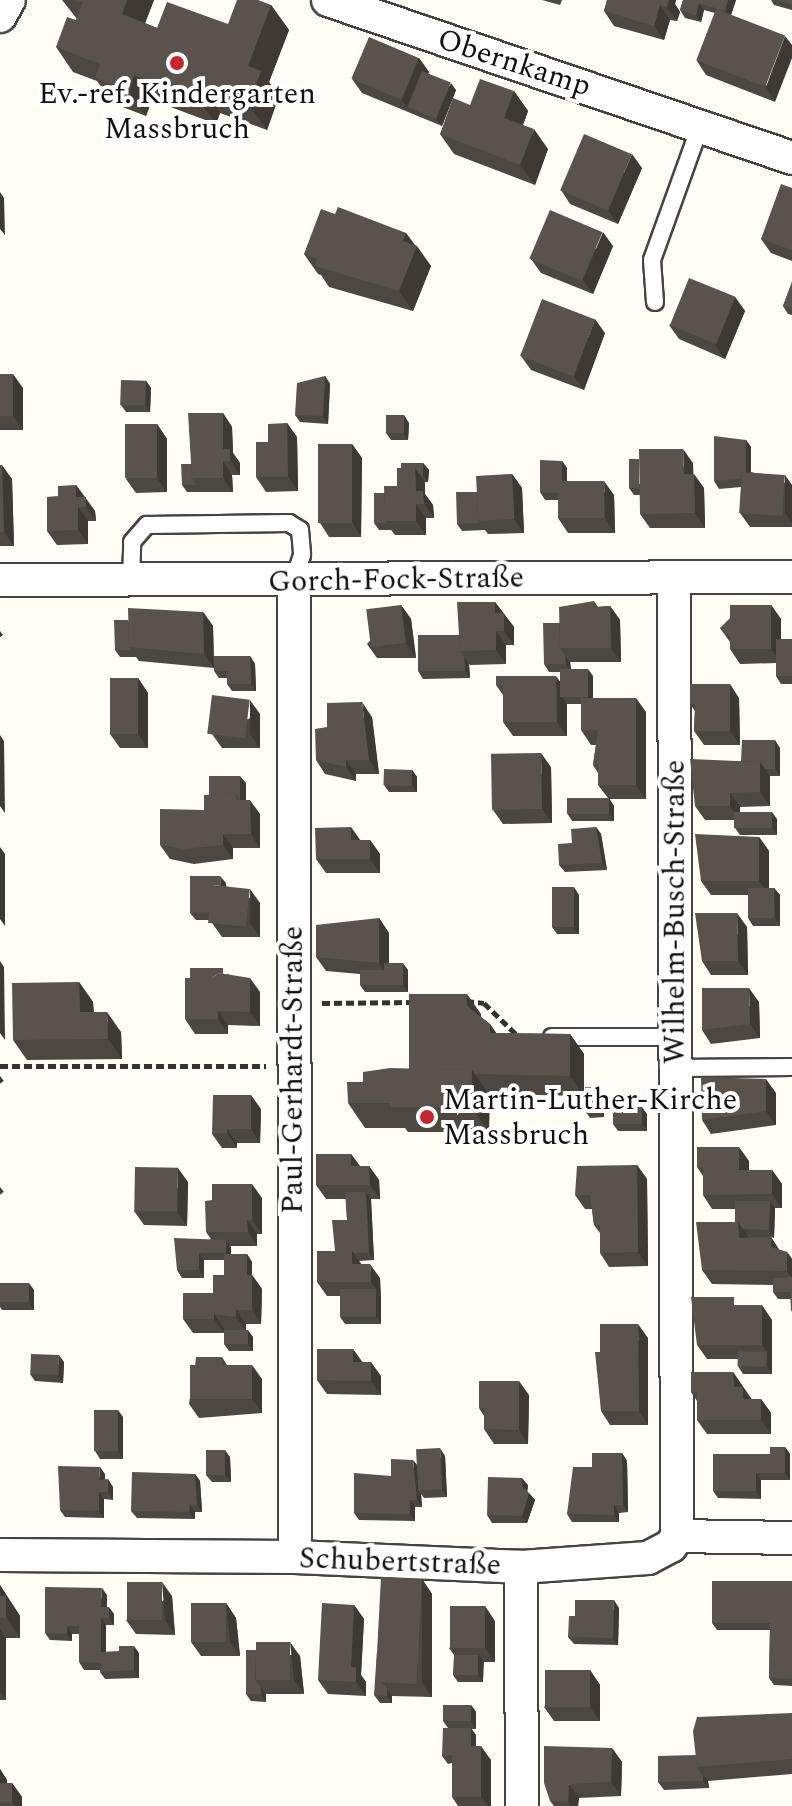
<!DOCTYPE html>
<html>
<head>
<meta charset="utf-8">
<style>
	body { margin:0 }
	#map { position:relative; width:792px; height:1806px; overflow:hidden; background:#fffdf5; font-family:Spectral,serif }
	div>[style] { position:absolute }
	.path>* { height:5px; margin-top:-2.5px; transform-origin:0; background:repeating-linear-gradient(90deg,#333 0 8px,transparent 0 12px) }
	.roads { filter:drop-shadow(2px 0 #444) drop-shadow(-2px 0 #444) drop-shadow(0 2px #444) drop-shadow(0 -2px #444) }
	.lane>* { height:16px; margin:-8px; padding:0 8px; transform-origin:8px; border-radius:8px; background:#fff }
	.street>* { height:32px; margin:-16px; padding:0 16px; transform-origin:16px; border-radius:16px; background:#fff }
	.wall>* { inset:0; background:#4d4742 }
	.shaded-wall>* { inset:0; background:#3f3936; transform-origin:0 0 }
	.building>* { inset:0; background:#5a524d; transform-origin:0 0 }
	.dots>* { width:22px; height:22px; translate:-50% -50%; box-sizing:border-box; border:4px solid #fff; border-radius:50% }
	span { translate:-50% -50%; white-space:nowrap; text-align:center; line-height:1.15; -webkit-text-stroke:8px #fff; paint-order:stroke }
	.street-label { font-size:30px; color:#111 }
	.poi-label { font-size:30px; color:#111 }
	.left { translate:0 -50%; text-align:left }
</style>
</head>
<body>
<div id="map">
	<div class="path">
		<i style="left:466px;top:1001px;width:18px;rotate:6deg"></i>
		<i style="left:484px;top:1003px;width:47px;rotate:44.1deg"></i>
		<i style="left:322px;top:1003px;width:94px;rotate:-0.6deg"></i>
		<i style="left:0;top:1066px;width:266px"></i>
	</div>
	<div class="roads">
		<div class="lane">
			<i style="left:655px;top:302px;width:42px;rotate:-94.1deg"></i>
			<i style="left:652px;top:260px;width:145px;rotate:-70.2deg"></i>
			<i style="left:131px;top:579px;width:37px;rotate:-88deg"></i>
			<i style="left:132px;top:542px;width:23px;rotate:-49deg"></i>
			<i style="left:147px;top:525px;width:142px;rotate:-0.8deg"></i>
			<i style="left:289px;top:523px;width:13px;rotate:32deg"></i>
			<i style="left:300px;top:530px;width:25px;rotate:85deg"></i>
			<i style="left:302px;top:555px;width:26px;rotate:108deg"></i>
			<i style="left:552px;top:1037px;width:123px"></i>
			<i style="left:676px;top:1068px;width:116px;rotate:-0.5deg"></i>
		</div>
		<div class="street">
			<i style="left:328px;top:0;width:490px;rotate:18.8deg"></i>
			<i style="left:0;top:16px;width:18px;rotate:-61deg"></i>
			<i style="left:674px;top:577px;width:959px;rotate:89.82deg"></i>
			<i style="left:0;top:580px;width:792px;rotate:-0.22deg"></i>
			<i style="left:294px;top:582px;width:975px;rotate:89.94deg"></i>
			<i style="left:677px;top:1536px;width:115px;rotate:1deg"></i>
			<i style="left:0;top:1555px;width:295px;rotate:0.4deg"></i>
			<i style="left:295px;top:1557px;width:226px;rotate:2.5deg"></i>
			<i style="left:521px;top:1567px;width:127px;rotate:-4.1deg"></i>
			<i style="left:648px;top:1558px;width:26px;rotate:-28deg"></i>
			<i style="left:671px;top:1546px;width:12px;rotate:-59deg"></i>
			<i style="left:521px;top:1567px;width:239px;rotate:89.8deg"></i>
		</div>
	</div>
	<div class="wall">
		<i style="clip-path:polygon(62px 0,154px 0,145px 23px,157px 28px,228px 24px,271px 5px,289px 30px,269px 82px,279px 96px,267px 130px,220px 113px,216px 124px,152px 100px,146px 116px,112px 103px,97px 81px,73px 72px,56px 47px,77px 19px)"></i>
		<i style="clip-path:polygon(542px 0,562px 0,560px 5px)"></i>
		<i style="clip-path:polygon(607px 0,676px 0,675px 4px,680px 12px,677px 21px,670px 20px,664px 40px,614px 26px,604px 11px)"></i>
		<i style="clip-path:polygon(683px 0,736px 0,731px 15px,775px 102px,706px 75px,697px 61px,715px 13px,704px 10px,701px 22px,685px 18px,680px 10px)"></i>
		<i style="clip-path:polygon(771px 0,792px 0,792px 10px,774px 5px)"></i>
		<i style="clip-path:polygon(419px 58px,429px 72px,428px 74px,456px 90px,442px 126px,362px 93px,352px 79px)"></i>
		<i style="clip-path:polygon(514px 91px,528px 111px,523px 125px,548px 149px,535px 185px,454px 154px,440px 134px,470px 105px)"></i>
		<i style="clip-path:polygon(642px 168px,618px 224px,570px 204px,561px 190px)"></i>
		<i style="clip-path:polygon(792px 188px,792px 261px,771px 253px,761px 239px)"></i>
		<i style="clip-path:polygon(335px 214px,406px 233px,414px 245px,417px 246px,431px 266px,413px 311px,329px 287px,321px 275px,318px 274px,304px 254px)"></i>
		<i style="clip-path:polygon(613px 246px,593px 294px,541px 273px,531px 259px)"></i>
		<i style="clip-path:polygon(792px 282px,792px 315px,788px 314px,783px 306px)"></i>
		<i style="clip-path:polygon(735px 297px,745px 311px,725px 359px,679px 339px,669px 325px)"></i>
		<i style="clip-path:polygon(605px 333px,584px 390px,531px 370px,521px 356px)"></i>
		<i style="clip-path:polygon(0 374px,23px 388px,23px 430px,0 430px)"></i>
		<i style="clip-path:polygon(325px 376px,330px 384px,328px 424px,300px 422px,295px 415px)"></i>
		<i style="clip-path:polygon(146px 381px,151px 388px,150px 412px,126px 412px,121px 405px)"></i>
		<i style="clip-path:polygon(223px 413px,232px 427px,233px 453px,240px 463px,240px 475px,232px 475px,233px 492px,187px 492px,182px 485px,191px 464px)"></i>
		<i style="clip-path:polygon(287px 423px,297px 437px,298px 491px,266px 492px,256px 477px,268px 442px)"></i>
		<i style="clip-path:polygon(409px 423px,408px 440px,391px 440px,386px 433px)"></i>
		<i style="clip-path:polygon(157px 424px,167px 439px,167px 492px,136px 493px,126px 479px)"></i>
		<i style="clip-path:polygon(746px 440px,751px 447px,751px 472px,792px 485px,792px 527px,750px 527px,740px 513px,741px 487px,719px 489px,714px 481px)"></i>
		<i style="clip-path:polygon(352px 444px,362px 458px,361px 537px,329px 537px,320px 523px)"></i>
		<i style="clip-path:polygon(562px 461px,567px 468px,567px 481px,614px 495px,615px 533px,568px 533px,558px 518px,558px 500px,545px 500px,540px 492px)"></i>
		<i style="clip-path:polygon(423px 463px,429px 470px,428px 482px,425px 482px,425px 494px,433px 505px,434px 518px,426px 518px,426px 535px,395px 535px,391px 530px,379px 530px,374px 523px,384px 493px,397px 486px,401px 468px)"></i>
		<i style="clip-path:polygon(693px 463px,693px 474px,704px 488px,705px 528px,650px 528px,640px 514px,640px 495px,634px 495px,629px 488px)"></i>
		<i style="clip-path:polygon(0 465px,12px 479px,14px 546px,0 546px)"></i>
		<i style="clip-path:polygon(512px 474px,522px 488px,524px 533px,488px 534px,485px 530px,462px 531px,457px 524px,477px 492px)"></i>
		<i style="clip-path:polygon(76px 485px,95px 511px,96px 521px,88px 521px,88px 544px,57px 545px,47px 531px,58px 496px)"></i>
		<i style="clip-path:polygon(594px 601px,598px 607px,610px 606px,620px 620px,621px 662px,570px 662px,571px 669px,593px 676px,593px 698px,646px 712px,646px 799px,609px 799px,614px 806px,614px 821px,572px 821px,567px 813px,608px 798px,598px 785px,598px 773px,593px 765px,596px 745px,591px 745px,581px 730px,581px 704px,567px 704px,567px 736px,513px 736px,503px 722px,503px 695px,496px 685px,561px 681px,560px 672px,549px 672px,544px 664px,559px 623px)"></i>
		<i style="clip-path:polygon(495px 602px,514px 627px,514px 645px,506px 645px,506px 664px,470px 665px,469px 664px,470px 678px,423px 679px,418px 671px)"></i>
		<i style="clip-path:polygon(401px 605px,411px 619px,416px 658px,377px 658px,367px 644px)"></i>
		<i style="clip-path:polygon(771px 605px,781px 619px,781px 639px,792px 639px,792px 684px,781px 684px,776px 676px,776px 663px,740px 664px,730px 649px,730px 642px,720px 628px)"></i>
		<i style="clip-path:polygon(203px 612px,213px 626px,214px 668px,139px 661px,136px 657px,120px 657px,115px 650px,129px 620px)"></i>
		<i style="clip-path:polygon(250px 656px,255px 664px,256px 691px,232px 691px,227px 684px,227px 678px,219px 678px,214px 671px)"></i>
		<i style="clip-path:polygon(138px 678px,148px 693px,148px 748px,120px 748px,110px 734px)"></i>
		<i style="clip-path:polygon(739px 698px,740px 745px,704px 745px,694px 731px,695px 711px,690px 704px)"></i>
		<i style="clip-path:polygon(260px 714px,260px 748px,222px 748px,212px 734px)"></i>
		<i style="clip-path:polygon(372px 717px,379px 774px,356px 774px,356px 781px,325px 774px,316px 760px,327px 727px)"></i>
		<i style="clip-path:polygon(780px 748px,780px 776px,770px 776px,770px 806px,740px 807px,740px 812px,777px 819px,777px 835px,740px 835px,735px 828px,734px 820px,705px 820px,695px 806px,741px 761px)"></i>
		<i style="clip-path:polygon(551px 767px,552px 823px,503px 824px,493px 810px)"></i>
		<i style="clip-path:polygon(412px 770px,417px 777px,417px 792px,389px 792px,384px 785px)"></i>
		<i style="clip-path:polygon(246px 783px,246px 800px,260px 814px,260px 848px,233px 848px,233px 859px,194px 864px,170px 859px,160px 845px,204px 810px,209px 795px)"></i>
		<i style="clip-path:polygon(596px 827px,601px 834px,607px 870px,565px 872px,559px 865px)"></i>
		<i style="clip-path:polygon(759px 837px,769px 851px,769px 888px,774px 888px,780px 895px,780px 926px,753px 926px,748px 918px,748px 895px,711px 895px,701px 881px)"></i>
		<i style="clip-path:polygon(370px 840px,380px 854px,380px 873px,326px 873px,316px 859px)"></i>
		<i style="clip-path:polygon(226px 883px,226px 886px,260px 903px,260px 937px,222px 937px,212px 923px,212px 920px,196px 920px,190px 913px)"></i>
		<i style="clip-path:polygon(579px 895px,579px 934px,557px 934px,552px 927px)"></i>
		<i style="clip-path:polygon(379px 918px,389px 933px,389px 963px,408px 970px,408px 992px,365px 992px,360px 985px,360px 974px,326px 971px,316px 957px)"></i>
		<i style="clip-path:polygon(747px 927px,748px 975px,711px 975px,702px 961px)"></i>
		<i style="clip-path:polygon(228px 974px,260px 992px,260px 1026px,228px 1025px,228px 1034px,195px 1034px,185px 1019px)"></i>
		<i style="clip-path:polygon(79px 982px,93px 1002px,94px 1012px,121px 1032px,122px 1059px,27px 1060px,13px 1040px)"></i>
		<i style="clip-path:polygon(759px 1002px,760px 1038px,711px 1044px,702px 1030px)"></i>
		<i style="clip-path:polygon(481px 1014px,481px 1017px,490px 1024px,496px 1033px,570px 1034px,584px 1054px,584px 1096px,489px 1094px,489px 1132px,408px 1132px,405px 1128px,365px 1128px,348px 1103px,363px 1082px,409px 1069px)"></i>
		<i style="clip-path:polygon(776px 1093px,776px 1125px,711px 1134px,702px 1120px)"></i>
		<i style="clip-path:polygon(604px 1094px,604px 1117px,590px 1118px,585px 1111px)"></i>
		<i style="clip-path:polygon(261px 1109px,260px 1143px,237px 1143px,237px 1148px,222px 1148px,212px 1134px)"></i>
		<i style="clip-path:polygon(647px 1114px,647px 1131px,618px 1131px,613px 1124px)"></i>
		<i style="clip-path:polygon(351px 1154px,360px 1166px,369px 1166px,379px 1180px,380px 1199px,371px 1199px,374px 1260px,359px 1261px,361px 1264px,380px 1278px,381px 1324px,345px 1324px,340px 1317px,340px 1296px,327px 1296px,317px 1282px,335px 1251px,347px 1220px,346px 1199px,326px 1199px,316px 1185px)"></i>
		<i style="clip-path:polygon(749px 1161px,749px 1170px,772px 1170px,782px 1184px,782px 1208px,775px 1208px,774px 1238px,771px 1237px,779px 1250px,787px 1252px,792px 1259px,792px 1312px,791px 1310px,791px 1299px,778px 1299px,773px 1292px,773px 1285px,712px 1284px,702px 1270px,735px 1222px,735px 1209px,712px 1209px,703px 1195px,703px 1176px,697px 1167px)"></i>
		<i style="clip-path:polygon(637px 1165px,647px 1179px,648px 1266px,609px 1267px,600px 1253px,600px 1233px,594px 1225px,592px 1209px,585px 1209px,575px 1195px)"></i>
		<i style="clip-path:polygon(188px 1182px,187px 1226px,144px 1225px,134px 1211px)"></i>
		<i style="clip-path:polygon(262px 1198px,262px 1234px,257px 1234px,257px 1246px,230px 1246px,231px 1254px,247px 1254px,252px 1262px,252px 1275px,262px 1289px,261px 1324px,246px 1324px,246px 1330px,253px 1337px,253px 1351px,229px 1351px,224px 1344px,224px 1333px,193px 1333px,183px 1319px,213px 1293px,224px 1275px,224px 1260px,204px 1260px,204px 1278px,182px 1278px,177px 1270px,211px 1239px,206px 1232px)"></i>
		<i style="clip-path:polygon(0 1283px,34px 1290px,34px 1310px,2px 1310px,0 1307px)"></i>
		<i style="clip-path:polygon(740px 1305px,772px 1320px,772px 1374px,743px 1374px,738px 1366px,738px 1359px,707px 1359px,697px 1345px)"></i>
		<i style="clip-path:polygon(648px 1338px,648px 1425px,610px 1425px,601px 1411px,600px 1352px)"></i>
		<i style="clip-path:polygon(353px 1349px,362px 1362px,381px 1376px,381px 1395px,327px 1394px,317px 1380px)"></i>
		<i style="clip-path:polygon(222px 1357px,227px 1365px,262px 1379px,262px 1413px,199px 1418px,189px 1404px,195px 1366px)"></i>
		<i style="clip-path:polygon(64px 1362px,63px 1383px,35px 1381px,30px 1374px)"></i>
		<i style="clip-path:polygon(733px 1372px,751px 1399px,761px 1399px,771px 1413px,771px 1434px,707px 1434px,697px 1420px,697px 1401px,691px 1392px)"></i>
		<i style="clip-path:polygon(529px 1395px,528px 1444px,494px 1444px,484px 1429px,484px 1416px,479px 1408px)"></i>
		<i style="clip-path:polygon(123px 1417px,123px 1459px,100px 1459px,95px 1451px)"></i>
		<i style="clip-path:polygon(785px 1447px,790px 1454px,790px 1480px,761px 1480px,761px 1499px,718px 1498px,713px 1491px,770px 1454px)"></i>
		<i style="clip-path:polygon(622px 1453px,627px 1461px,628px 1512px,619px 1513px,619px 1522px,572px 1522px,567px 1514px,592px 1467px)"></i>
		<i style="clip-path:polygon(445px 1456px,447px 1497px,424px 1498px,421px 1494px,422px 1507px,415px 1507px,415px 1521px,359px 1520px,354px 1513px,391px 1476px)"></i>
		<i style="clip-path:polygon(230px 1457px,231px 1482px,212px 1482px,206px 1475px)"></i>
		<i style="clip-path:polygon(105px 1474px,105px 1479px,113px 1487px,113px 1500px,104px 1499px,104px 1518px,65px 1517px,60px 1510px)"></i>
		<i style="clip-path:polygon(195px 1474px,200px 1481px,202px 1512px,195px 1512px,195px 1519px,137px 1518px,131px 1511px)"></i>
		<i style="clip-path:polygon(528px 1485px,527px 1491px,535px 1500px,527px 1523px,492px 1523px,487px 1515px)"></i>
		<i style="clip-path:polygon(422px 1579px,432px 1594px,432px 1697px,392px 1696px,392px 1703px,380px 1703px,374px 1695px,382px 1651px)"></i>
		<i style="clip-path:polygon(792px 1581px,792px 1686px,774px 1685px,769px 1678px,770px 1630px,717px 1630px,712px 1623px)"></i>
		<i style="clip-path:polygon(0 1585px,20px 1616px,20px 1638px,6px 1638px,6px 1700px,0 1700px)"></i>
		<i style="clip-path:polygon(107px 1595px,107px 1607px,114px 1614px,114px 1625px,106px 1625px,106px 1652px,139px 1653px,139px 1678px,105px 1679px,100px 1672px,100px 1670px,84px 1670px,79px 1662px,79px 1634px,72px 1634px,72px 1641px,50px 1640px,45px 1633px)"></i>
		<i style="clip-path:polygon(172px 1596px,175px 1635px,136px 1634px,126px 1620px)"></i>
		<i style="clip-path:polygon(226px 1603px,236px 1618px,240px 1656px,201px 1656px,191px 1642px)"></i>
		<i style="clip-path:polygon(354px 1605px,364px 1619px,361px 1675px,366px 1682px,366px 1696px,328px 1694px,318px 1680px)"></i>
		<i style="clip-path:polygon(619px 1608px,618px 1645px,574px 1644px,568px 1637px,575px 1616px)"></i>
		<i style="clip-path:polygon(495px 1621px,495px 1662px,483px 1662px,483px 1682px,458px 1682px,453px 1675px,454px 1655px,449px 1648px)"></i>
		<i style="clip-path:polygon(246px 1650px,300px 1656px,304px 1694px,266px 1694px,266px 1702px,251px 1701px,246px 1694px)"></i>
		<i style="clip-path:polygon(590px 1670px,600px 1685px,600px 1721px,554px 1721px,544px 1707px)"></i>
		<i style="clip-path:polygon(471px 1705px,476px 1712px,476px 1729px,471px 1729px,476px 1735px,476px 1747px,491px 1760px,491px 1806px,458px 1806px,452px 1797px,452px 1763px,448px 1764px,442px 1756px,448px 1728px,443px 1721px)"></i>
		<i style="clip-path:polygon(792px 1713px,792px 1774px,708px 1781px,709px 1788px,664px 1790px,658px 1782px,696px 1755px)"></i>
		<i style="clip-path:polygon(612px 1748px,622px 1762px,621px 1796px,579px 1798px,578px 1806px,554px 1806px,550px 1801px)"></i>
		<i style="clip-path:polygon(0 1769px,7px 1780px,7px 1783px,12px 1783px,22px 1797px,22px 1806px,0 1806px)"></i>
	</div>
	<div class="shaded-wall">
		<i style="clip-path:polygon(127px 0,154px 0,139px 39px,122px 14px)"></i>
		<i style="clip-path:polygon(666px 0,676px 0,675px 4px,680px 12px,677px 21px,667px 7px)"></i>
		<i style="clip-path:polygon(728px 0,736px 0,730px 18px,725px 11px)"></i>
		<i style="clip-path:polygon(699px 3px,704px 10px,701px 22px,696px 15px)"></i>
		<i style="clip-path:polygon(271px 5px,289px 30px,269px 82px,279px 96px,267px 130px,249px 105px,248px 66px)"></i>
		<i style="clip-path:polygon(660px 5px,670px 20px,664px 40px,654px 26px)"></i>
		<i style="clip-path:polygon(785px 36px,792px 45px,792px 58px,775px 102px,766px 87px)"></i>
		<i style="clip-path:polygon(419px 58px,429px 72px,414px 110px,407px 107px,402px 100px)"></i>
		<i style="clip-path:polygon(134px 75px,152px 100px,146px 116px,129px 91px)"></i>
		<i style="clip-path:polygon(451px 83px,456px 90px,442px 126px,436px 118px)"></i>
		<i style="clip-path:polygon(203px 88px,220px 113px,216px 124px,198px 99px)"></i>
		<i style="clip-path:polygon(514px 91px,528px 111px,518px 138px,504px 118px)"></i>
		<i style="clip-path:polygon(534px 129px,548px 149px,535px 185px,520px 165px)"></i>
		<i style="clip-path:polygon(632px 154px,642px 168px,618px 224px,608px 210px)"></i>
		<i style="clip-path:polygon(0 192px,4px 198px,5px 235px,0 229px)"></i>
		<i style="clip-path:polygon(603px 232px,613px 246px,593px 294px,583px 280px)"></i>
		<i style="clip-path:polygon(406px 233px,431px 266px,413px 311px,399px 291px,403px 241px)"></i>
		<i style="clip-path:polygon(735px 297px,745px 311px,725px 359px,715px 345px)"></i>
		<i style="clip-path:polygon(595px 319px,605px 333px,584px 390px,574px 376px)"></i>
		<i style="clip-path:polygon(13px 374px,23px 388px,23px 430px,13px 416px)"></i>
		<i style="clip-path:polygon(325px 376px,330px 384px,328px 424px,323px 416px)"></i>
		<i style="clip-path:polygon(146px 381px,151px 388px,150px 412px,145px 405px)"></i>
		<i style="clip-path:polygon(223px 413px,232px 427px,233px 453px,240px 463px,240px 475px,223px 449px)"></i>
		<i style="clip-path:polygon(404px 415px,409px 423px,408px 440px,403px 433px)"></i>
		<i style="clip-path:polygon(287px 423px,297px 437px,298px 491px,288px 477px)"></i>
		<i style="clip-path:polygon(157px 424px,167px 439px,167px 492px,157px 478px)"></i>
		<i style="clip-path:polygon(746px 440px,751px 447px,751px 486px,746px 479px)"></i>
		<i style="clip-path:polygon(352px 444px,362px 458px,361px 537px,352px 522px)"></i>
		<i style="clip-path:polygon(683px 449px,693px 463px,694px 488px,684px 474px)"></i>
		<i style="clip-path:polygon(223px 461px,232px 475px,233px 492px,223px 478px)"></i>
		<i style="clip-path:polygon(562px 461px,567px 468px,567px 500px,561px 493px)"></i>
		<i style="clip-path:polygon(423px 463px,429px 470px,428px 482px,423px 475px)"></i>
		<i style="clip-path:polygon(2px 465px,12px 479px,14px 546px,4px 532px)"></i>
		<i style="clip-path:polygon(415px 468px,425px 482px,425px 494px,433px 505px,434px 518px,416px 491px)"></i>
		<i style="clip-path:polygon(512px 474px,522px 488px,524px 533px,514px 519px)"></i>
		<i style="clip-path:polygon(694px 474px,704px 488px,705px 528px,695px 513px)"></i>
		<i style="clip-path:polygon(785px 475px,792px 485px,792px 522px,785px 513px)"></i>
		<i style="clip-path:polygon(604px 481px,614px 495px,615px 533px,605px 518px)"></i>
		<i style="clip-path:polygon(76px 485px,95px 511px,96px 521px,86px 507px,76px 497px)"></i>
		<i style="clip-path:polygon(416px 504px,426px 518px,426px 535px,416px 521px)"></i>
		<i style="clip-path:polygon(78px 507px,88px 521px,88px 544px,78px 530px)"></i>
		<i style="clip-path:polygon(495px 602px,514px 627px,514px 645px,504px 631px,495px 613px)"></i>
		<i style="clip-path:polygon(401px 605px,411px 619px,416px 658px,406px 643px)"></i>
		<i style="clip-path:polygon(771px 605px,781px 619px,781px 663px,771px 649px)"></i>
		<i style="clip-path:polygon(610px 606px,620px 620px,621px 662px,611px 648px)"></i>
		<i style="clip-path:polygon(203px 612px,213px 626px,214px 668px,204px 654px)"></i>
		<i style="left:0;top:631px;width:5px;height:72px;rotate:53deg"></i>
		<i style="clip-path:polygon(496px 631px,506px 645px,506px 664px,496px 650px)"></i>
		<i style="clip-path:polygon(250px 656px,255px 664px,256px 691px,251px 684px)"></i>
		<i style="clip-path:polygon(464px 656px,469px 664px,470px 678px,465px 671px)"></i>
		<i style="clip-path:polygon(565px 656px,570px 662px,571px 671px,566px 664px)"></i>
		<i style="clip-path:polygon(588px 669px,593px 676px,593px 704px,588px 697px)"></i>
		<i style="clip-path:polygon(556px 676px,566px 690px,562px 697px,567px 704px,567px 736px,557px 722px)"></i>
		<i style="clip-path:polygon(138px 678px,148px 693px,148px 748px,138px 734px)"></i>
		<i style="clip-path:polygon(730px 684px,739px 698px,740px 745px,730px 731px)"></i>
		<i style="clip-path:polygon(636px 698px,646px 712px,646px 799px,636px 785px)"></i>
		<i style="clip-path:polygon(250px 700px,260px 714px,260px 748px,250px 734px)"></i>
		<i style="clip-path:polygon(362px 702px,372px 717px,379px 774px,369px 760px)"></i>
		<i style="clip-path:polygon(0 735px,4px 741px,5px 813px,0 806px)"></i>
		<i style="clip-path:polygon(775px 740px,780px 748px,780px 776px,775px 769px)"></i>
		<i style="clip-path:polygon(541px 753px,551px 767px,552px 823px,542px 809px)"></i>
		<i style="clip-path:polygon(346px 760px,356px 774px,356px 781px,346px 767px)"></i>
		<i style="clip-path:polygon(760px 762px,770px 776px,770px 806px,760px 792px)"></i>
		<i style="clip-path:polygon(412px 770px,417px 777px,417px 792px,412px 785px)"></i>
		<i style="clip-path:polygon(240px 776px,246px 783px,246px 807px,240px 800px)"></i>
		<i style="clip-path:polygon(730px 793px,740px 807px,740px 820px,730px 806px)"></i>
		<i style="clip-path:polygon(609px 798px,614px 806px,614px 821px,609px 814px)"></i>
		<i style="clip-path:polygon(250px 800px,260px 814px,260px 848px,251px 834px)"></i>
		<i style="clip-path:polygon(772px 812px,777px 819px,777px 835px,772px 827px)"></i>
		<i style="clip-path:polygon(351px 827px,361px 841px,351px 840px)"></i>
		<i style="clip-path:polygon(596px 827px,601px 834px,607px 870px,602px 863px)"></i>
		<i style="clip-path:polygon(223px 834px,233px 848px,233px 859px,223px 845px)"></i>
		<i style="clip-path:polygon(759px 837px,769px 851px,769px 895px,759px 881px)"></i>
		<i style="clip-path:polygon(370px 840px,380px 854px,380px 873px,370px 859px)"></i>
		<i style="clip-path:polygon(0 847px,5px 854px,5px 926px,0 919px)"></i>
		<i style="clip-path:polygon(220px 876px,226px 883px,226px 899px,221px 891px)"></i>
		<i style="clip-path:polygon(574px 887px,579px 895px,579px 934px,574px 927px)"></i>
		<i style="clip-path:polygon(774px 888px,780px 895px,780px 926px,775px 918px)"></i>
		<i style="clip-path:polygon(250px 889px,260px 903px,260px 937px,250px 923px)"></i>
		<i style="clip-path:polygon(737px 913px,747px 927px,748px 975px,738px 961px)"></i>
		<i style="clip-path:polygon(379px 918px,389px 933px,389px 977px,379px 963px)"></i>
		<i style="clip-path:polygon(0 961px,4px 967px,5px 1040px,0 1033px)"></i>
		<i style="clip-path:polygon(403px 963px,408px 970px,408px 992px,403px 985px)"></i>
		<i style="clip-path:polygon(250px 978px,260px 992px,260px 1026px,250px 1012px)"></i>
		<i style="clip-path:polygon(79px 982px,93px 1002px,94px 1032px,80px 1012px)"></i>
		<i style="clip-path:polygon(749px 988px,759px 1002px,760px 1038px,750px 1024px)"></i>
		<i style="clip-path:polygon(467px 994px,481px 1014px,481px 1026px,467px 1006px)"></i>
		<i style="clip-path:polygon(218px 1011px,228px 1025px,228px 1034px,218px 1019px)"></i>
		<i style="clip-path:polygon(107px 1012px,121px 1032px,122px 1059px,108px 1039px)"></i>
		<i style="clip-path:polygon(490px 1024px,504px 1044px,490px 1033px)"></i>
		<i style="clip-path:polygon(570px 1034px,584px 1054px,584px 1096px,570px 1076px)"></i>
		<i style="clip-path:polygon(472px 1070px,490px 1096px,489px 1132px,471px 1107px)"></i>
		<i style="left:0;top:1076px;width:6px;height:82px;rotate:51deg"></i>
		<i style="clip-path:polygon(766px 1079px,776px 1093px,776px 1125px,766px 1111px)"></i>
		<i style="clip-path:polygon(599px 1087px,604px 1094px,604px 1117px,599px 1110px)"></i>
		<i style="clip-path:polygon(251px 1095px,261px 1109px,260px 1143px,251px 1129px)"></i>
		<i style="clip-path:polygon(642px 1107px,647px 1114px,647px 1131px,642px 1124px)"></i>
		<i style="clip-path:polygon(227px 1129px,237px 1143px,237px 1148px,227px 1133px)"></i>
		<i style="clip-path:polygon(739px 1147px,749px 1161px,749px 1184px,739px 1170px)"></i>
		<i style="clip-path:polygon(351px 1154px,361px 1168px,351px 1166px)"></i>
		<i style="clip-path:polygon(637px 1165px,647px 1179px,648px 1266px,638px 1252px)"></i>
		<i style="clip-path:polygon(369px 1166px,379px 1180px,380px 1199px,370px 1185px)"></i>
		<i style="clip-path:polygon(178px 1168px,188px 1182px,187px 1226px,177px 1212px)"></i>
		<i style="clip-path:polygon(772px 1170px,782px 1184px,782px 1208px,772px 1194px)"></i>
		<i style="clip-path:polygon(252px 1184px,262px 1198px,262px 1234px,252px 1220px)"></i>
		<i style="left:0;top:1187px;width:6px;height:83px;rotate:51deg"></i>
		<i style="clip-path:polygon(366px 1192px,371px 1199px,374px 1260px,369px 1253px)"></i>
		<i style="clip-path:polygon(770px 1201px,775px 1209px,774px 1238px,769px 1230px)"></i>
		<i style="clip-path:polygon(247px 1220px,257px 1234px,257px 1246px,248px 1232px)"></i>
		<i style="clip-path:polygon(738px 1222px,748px 1236px,748px 1252px,739px 1238px)"></i>
		<i style="clip-path:polygon(771px 1237px,780px 1251px,771px 1247px)"></i>
		<i style="clip-path:polygon(226px 1240px,231px 1247px,231px 1260px,226px 1253px)"></i>
		<i style="clip-path:polygon(352px 1251px,362px 1265px,352px 1264px)"></i>
		<i style="clip-path:polygon(787px 1252px,792px 1259px,792px 1279px,787px 1271px)"></i>
		<i style="clip-path:polygon(199px 1253px,204px 1260px,204px 1278px,199px 1270px)"></i>
		<i style="clip-path:polygon(247px 1254px,252px 1262px,252px 1288px,252px 1275px,262px 1289px,261px 1324px,252px 1310px,247px 1282px)"></i>
		<i style="clip-path:polygon(370px 1264px,380px 1278px,381px 1296px,371px 1282px)"></i>
		<i style="clip-path:polygon(29px 1283px,34px 1290px,34px 1310px,29px 1302px)"></i>
		<i style="clip-path:polygon(376px 1289px,381px 1296px,381px 1324px,376px 1317px)"></i>
		<i style="clip-path:polygon(762px 1305px,772px 1320px,772px 1374px,766px 1366px,767px 1352px,762px 1345px)"></i>
		<i style="clip-path:polygon(236px 1310px,246px 1324px,246px 1331px,236px 1317px)"></i>
		<i style="clip-path:polygon(214px 1314px,224px 1328px,224px 1333px,214px 1319px)"></i>
		<i style="clip-path:polygon(638px 1324px,648px 1338px,648px 1425px,639px 1411px)"></i>
		<i style="clip-path:polygon(248px 1330px,253px 1337px,253px 1351px,248px 1344px)"></i>
		<i style="clip-path:polygon(353px 1349px,363px 1363px,353px 1362px)"></i>
		<i style="clip-path:polygon(59px 1355px,64px 1362px,63px 1383px,58px 1376px)"></i>
		<i style="clip-path:polygon(371px 1362px,381px 1376px,381px 1395px,371px 1381px)"></i>
		<i style="clip-path:polygon(252px 1365px,262px 1379px,262px 1413px,252px 1399px)"></i>
		<i style="clip-path:polygon(733px 1372px,753px 1401px,753px 1413px,734px 1387px)"></i>
		<i style="clip-path:polygon(519px 1381px,529px 1395px,528px 1444px,519px 1430px)"></i>
		<i style="clip-path:polygon(761px 1399px,771px 1413px,771px 1434px,761px 1420px)"></i>
		<i style="clip-path:polygon(118px 1410px,123px 1417px,123px 1459px,118px 1451px)"></i>
		<i style="clip-path:polygon(785px 1447px,790px 1454px,790px 1480px,785px 1473px)"></i>
		<i style="clip-path:polygon(440px 1448px,445px 1456px,447px 1497px,442px 1489px)"></i>
		<i style="clip-path:polygon(225px 1450px,230px 1457px,231px 1482px,225px 1475px)"></i>
		<i style="clip-path:polygon(622px 1453px,627px 1461px,628px 1512px,623px 1505px)"></i>
		<i style="clip-path:polygon(413px 1460px,419px 1467px,418px 1490px,421px 1494px,422px 1507px,417px 1500px)"></i>
		<i style="clip-path:polygon(100px 1467px,105px 1474px,105px 1487px,99px 1480px)"></i>
		<i style="clip-path:polygon(756px 1473px,761px 1480px,761px 1499px,756px 1491px)"></i>
		<i style="clip-path:polygon(195px 1474px,200px 1481px,202px 1512px,197px 1505px)"></i>
		<i style="clip-path:polygon(522px 1478px,528px 1485px,527px 1495px,522px 1487px)"></i>
		<i style="clip-path:polygon(108px 1479px,113px 1487px,113px 1500px,108px 1492px)"></i>
		<i style="clip-path:polygon(99px 1492px,104px 1499px,104px 1518px,99px 1511px)"></i>
		<i style="clip-path:polygon(529px 1493px,535px 1500px,527px 1523px,522px 1516px)"></i>
		<i style="clip-path:polygon(410px 1500px,415px 1507px,415px 1521px,410px 1514px)"></i>
		<i style="clip-path:polygon(190px 1504px,195px 1512px,195px 1519px,189px 1512px)"></i>
		<i style="clip-path:polygon(614px 1505px,619px 1513px,619px 1522px,614px 1515px)"></i>
		<i style="clip-path:polygon(422px 1579px,432px 1594px,432px 1697px,422px 1683px)"></i>
		<i style="clip-path:polygon(162px 1582px,172px 1596px,175px 1635px,165px 1620px)"></i>
		<i style="clip-path:polygon(0 1585px,20px 1616px,20px 1638px,0 1607px)"></i>
		<i style="clip-path:polygon(102px 1588px,107px 1595px,106px 1615px,101px 1607px)"></i>
		<i style="clip-path:polygon(614px 1600px,619px 1608px,618px 1645px,613px 1638px)"></i>
		<i style="clip-path:polygon(226px 1603px,236px 1618px,240px 1656px,230px 1642px)"></i>
		<i style="clip-path:polygon(354px 1605px,364px 1619px,361px 1675px,366px 1682px,366px 1696px,356px 1682px,351px 1667px)"></i>
		<i style="clip-path:polygon(485px 1606px,495px 1621px,495px 1662px,485px 1648px)"></i>
		<i style="clip-path:polygon(109px 1607px,114px 1614px,114px 1625px,109px 1618px)"></i>
		<i style="clip-path:polygon(101px 1618px,106px 1625px,106px 1660px,101px 1652px)"></i>
		<i style="clip-path:polygon(67px 1626px,72px 1634px,72px 1641px,67px 1634px)"></i>
		<i style="clip-path:polygon(0 1629px,6px 1638px,6px 1700px,0 1692px)"></i>
		<i style="clip-path:polygon(290px 1642px,300px 1656px,304px 1694px,294px 1680px)"></i>
		<i style="clip-path:polygon(134px 1646px,139px 1653px,139px 1678px,134px 1670px)"></i>
		<i style="clip-path:polygon(478px 1655px,484px 1662px,483px 1682px,478px 1675px)"></i>
		<i style="clip-path:polygon(590px 1670px,600px 1685px,600px 1721px,590px 1707px)"></i>
		<i style="clip-path:polygon(261px 1688px,266px 1694px,266px 1702px,261px 1694px)"></i>
		<i style="clip-path:polygon(387px 1689px,392px 1696px,392px 1703px,387px 1696px)"></i>
		<i style="clip-path:polygon(471px 1705px,476px 1712px,476px 1729px,471px 1721px)"></i>
		<i style="clip-path:polygon(471px 1728px,476px 1735px,476px 1760px,471px 1753px)"></i>
		<i style="clip-path:polygon(481px 1746px,491px 1760px,491px 1806px,488px 1806px,481px 1797px)"></i>
		<i style="clip-path:polygon(612px 1748px,622px 1762px,621px 1796px,611px 1782px)"></i>
		<i style="clip-path:polygon(0 1769px,7px 1780px,7px 1797px,0 1787px)"></i>
		<i style="clip-path:polygon(703px 1776px,708px 1781px,709px 1788px,703px 1781px)"></i>
		<i style="clip-path:polygon(12px 1783px,22px 1797px,22px 1806px,15px 1806px,12px 1802px)"></i>
		<i style="clip-path:polygon(569px 1784px,579px 1798px,578px 1806px,571px 1806px,568px 1802px)"></i>
	</div>
	<div class="building">
		<i style="clip-path:polygon(76px 0,127px 0,122px 14px,157px 28px,167px 2px,228px 24px,237px 0,258px 0,271px 5px,248px 66px,261px 71px,249px 105px,203px 88px,198px 99px,134px 75px,129px 91px,95px 78px,100px 64px,56px 47px,67px 17px,76px 20px,83px 2px)"></i>
		<i style="clip-path:polygon(607px 0,669px 0,667px 7px,660px 5px,654px 26px,604px 11px)"></i>
		<i style="clip-path:polygon(683px 0,728px 0,725px 11px,699px 3px,696px 15px,680px 10px)"></i>
		<i style="clip-path:polygon(777px 0,792px 0,792px 5px)"></i>
		<i style="left:716px;top:9px;width:74px;height:55px;rotate:21deg"></i>
		<i style="left:369px;top:37px;width:54px;height:45px;rotate:23deg"></i>
		<i style="left:422px;top:71px;width:31px;height:39px;rotate:22deg"></i>
		<i style="clip-path:polygon(480px 79px,514px 91px,504px 118px,534px 129px,520px 165px,440px 134px,453px 98px,470px 105px)"></i>
		<i style="left:584px;top:134px;width:52px;height:61px;rotate:23deg"></i>
		<i style="clip-path:polygon(781px 184px,792px 188px,792px 250px,761px 239px)"></i>
		<i style="clip-path:polygon(338px 207px,406px 233px,403px 241px,417px 246px,399px 291px,315px 266px,317px 259px,304px 254px,321px 209px,335px 214px)"></i>
		<i style="left:550px;top:210px;width:57px;height:53px;rotate:23deg"></i>
		<i style="left:689px;top:278px;width:50px;height:51px;rotate:22deg"></i>
		<i style="clip-path:polygon(792px 282px,792px 310px,783px 306px)"></i>
		<i style="left:542px;top:299px;width:57px;height:61px;rotate:21deg"></i>
		<i style="left:0;top:374px;width:13px;height:42px"></i>
		<i style="clip-path:polygon(325px 376px,323px 416px,295px 415px,297px 383px)"></i>
		<i style="left:121px;top:380px;width:25px;height:25px;rotate:2deg"></i>
		<i style="clip-path:polygon(188px 413px,223px 413px,223px 449px,230px 449px,230px 461px,223px 461px,223px 478px,192px 478px)"></i>
		<i style="left:386px;top:415px;width:18px;height:18px"></i>
		<i style="clip-path:polygon(287px 423px,288px 477px,256px 477px,256px 442px,268px 442px,268px 424px)"></i>
		<i style="left:157px;top:424px;width:54px;height:32px;rotate:90deg"></i>
		<i style="clip-path:polygon(714px 436px,746px 440px,746px 472px,742px 472px,741px 479px,714px 481px)"></i>
		<i style="left:318px;top:444px;width:34px;height:79px"></i>
		<i style="clip-path:polygon(639px 449px,683px 449px,684px 474px,694px 474px,695px 513px,640px 514px)"></i>
		<i style="left:629px;top:459px;width:10px;height:29px"></i>
		<i style="clip-path:polygon(540px 460px,562px 461px,562px 481px,558px 481px,558px 493px,540px 492px)"></i>
		<i style="clip-path:polygon(401px 463px,423px 463px,423px 475px,420px 475px,415px 468px,401px 468px)"></i>
		<i style="clip-path:polygon(181px 464px,191px 464px,192px 478px,196px 485px,182px 485px)"></i>
		<i style="clip-path:polygon(0 465px,2px 465px,4px 532px,0 532px)"></i>
		<i style="clip-path:polygon(397px 468px,415px 468px,416px 491px,423px 491px,424px 504px,416px 504px,416px 521px,385px 521px,384px 486px,397px 486px)"></i>
		<i style="left:742px;top:472px;width:43px;height:41px;rotate:4deg"></i>
		<i style="left:512px;top:474px;width:45px;height:36px;rotate:87deg"></i>
		<i style="left:558px;top:481px;width:46px;height:37px"></i>
		<i style="clip-path:polygon(76px 485px,76px 497px,86px 497px,86px 507px,78px 507px,78px 530px,47px 531px,47px 497px,58px 496px,58px 486px)"></i>
		<i style="clip-path:polygon(456px 492px,477px 492px,478px 520px,480px 523px,457px 524px)"></i>
		<i style="clip-path:polygon(374px 493px,384px 493px,386px 523px,374px 523px)"></i>
		<i style="clip-path:polygon(594px 601px,594px 607px,610px 606px,611px 648px,560px 648px,559px 607px)"></i>
		<i style="clip-path:polygon(457px 602px,495px 602px,495px 613px,504px 613px,504px 631px,496px 631px,496px 650px,460px 651px)"></i>
		<i style="left:401px;top:605px;width:38px;height:35px;rotate:83deg"></i>
		<i style="clip-path:polygon(730px 605px,771px 605px,771px 649px,730px 649px,730px 637px,720px 628px,730px 618px)"></i>
		<i style="clip-path:polygon(128px 608px,203px 612px,204px 654px,129px 647px)"></i>
		<i style="clip-path:polygon(114px 620px,128px 620px,129px 647px,131px 650px,115px 650px)"></i>
		<i style="clip-path:polygon(543px 623px,559px 623px,560px 648px,565px 656px,566px 664px,544px 664px)"></i>
		<i style="clip-path:polygon(418px 635px,459px 635px,460px 651px,464px 656px,465px 671px,418px 671px)"></i>
		<i style="left:776px;top:639px;width:16px;height:37px"></i>
		<i style="clip-path:polygon(214px 656px,250px 656px,251px 684px,227px 684px,227px 671px,214px 671px)"></i>
		<i style="left:560px;top:669px;width:28px;height:28px"></i>
		<i style="clip-path:polygon(496px 676px,556px 676px,557px 722px,503px 722px,503px 685px,496px 685px)"></i>
		<i style="left:138px;top:678px;width:56px;height:28px;rotate:90deg"></i>
		<i style="clip-path:polygon(690px 684px,730px 684px,730px 731px,694px 731px,695px 704px,690px 704px)"></i>
		<i style="left:212px;top:695px;width:38px;height:39px;rotate:7deg"></i>
		<i style="clip-path:polygon(581px 698px,636px 698px,636px 785px,598px 785px,598px 765px,593px 765px,598px 730px,581px 730px)"></i>
		<i style="clip-path:polygon(362px 702px,369px 760px,346px 760px,346px 767px,316px 760px,315px 729px,327px 727px,327px 703px)"></i>
		<i style="clip-path:polygon(742px 740px,775px 740px,775px 769px,765px 769px,760px 762px,741px 761px)"></i>
		<i style="left:541px;top:753px;width:56px;height:50px;rotate:89deg"></i>
		<i style="clip-path:polygon(690px 759px,760px 762px,760px 792px,730px 793px,730px 806px,695px 806px)"></i>
		<i style="left:384px;top:769px;width:28px;height:16px;rotate:2deg"></i>
		<i style="clip-path:polygon(209px 776px,240px 776px,240px 800px,236px 793px,209px 795px)"></i>
		<i style="clip-path:polygon(236px 793px,236px 800px,250px 800px,251px 834px,223px 834px,223px 845px,184px 849px,160px 845px,160px 809px,204px 810px,204px 795px)"></i>
		<i style="left:609px;top:798px;width:16px;height:42px;rotate:90deg"></i>
		<i style="left:734px;top:812px;width:38px;height:16px"></i>
		<i style="clip-path:polygon(351px 827px,351px 840px,370px 840px,370px 859px,316px 859px,315px 828px)"></i>
		<i style="clip-path:polygon(596px 827px,602px 863px,559px 865px,558px 844px,572px 843px,571px 829px)"></i>
		<i style="clip-path:polygon(695px 834px,759px 837px,759px 881px,701px 881px)"></i>
		<i style="clip-path:polygon(190px 876px,220px 876px,221px 886px,212px 885px,212px 912px,190px 913px)"></i>
		<i style="left:212px;top:885px;width:38px;height:38px;rotate:6deg"></i>
		<i style="left:552px;top:887px;width:22px;height:40px"></i>
		<i style="left:748px;top:888px;width:26px;height:30px"></i>
		<i style="clip-path:polygon(695px 913px,737px 913px,738px 961px,702px 961px)"></i>
		<i style="clip-path:polygon(379px 918px,379px 963px,316px 957px,316px 925px)"></i>
		<i style="clip-path:polygon(384px 963px,403px 963px,403px 985px,360px 985px,360px 970px,384px 970px)"></i>
		<i style="clip-path:polygon(190px 968px,223px 968px,223px 974px,219px 973px,212px 978px,190px 978px)"></i>
		<i style="clip-path:polygon(219px 973px,250px 978px,250px 1012px,218px 1011px,218px 1019px,185px 1019px,185px 978px,212px 978px)"></i>
		<i style="clip-path:polygon(79px 982px,80px 1012px,107px 1012px,108px 1039px,13px 1040px,12px 983px)"></i>
		<i style="clip-path:polygon(702px 988px,749px 988px,750px 1024px,702px 1030px)"></i>
		<i style="clip-path:polygon(409px 994px,467px 994px,467px 1006px,490px 1024px,490px 1033px,570px 1034px,570px 1076px,475px 1074px,472px 1070px,409px 1069px)"></i>
		<i style="clip-path:polygon(390px 1068px,472px 1070px,471px 1107px,390px 1107px,390px 1103px,348px 1103px,347px 1082px,363px 1082px,363px 1072px)"></i>
		<i style="clip-path:polygon(701px 1077px,766px 1079px,766px 1111px,702px 1120px)"></i>
		<i style="left:585px;top:1087px;width:14px;height:24px"></i>
		<i style="clip-path:polygon(213px 1095px,251px 1095px,251px 1129px,227px 1129px,227px 1133px,212px 1134px)"></i>
		<i style="left:613px;top:1107px;width:29px;height:17px"></i>
		<i style="clip-path:polygon(697px 1147px,739px 1147px,739px 1170px,772px 1170px,772px 1194px,703px 1195px,703px 1167px,697px 1167px)"></i>
		<i style="clip-path:polygon(316px 1154px,351px 1154px,351px 1166px,369px 1166px,370px 1185px,316px 1185px)"></i>
		<i style="clip-path:polygon(637px 1165px,638px 1252px,600px 1253px,600px 1225px,594px 1225px,590px 1195px,575px 1195px,577px 1166px)"></i>
		<i style="left:135px;top:1167px;width:43px;height:44px;rotate:1deg"></i>
		<i style="clip-path:polygon(212px 1184px,252px 1184px,252px 1220px,247px 1220px,248px 1232px,206px 1232px,205px 1201px,212px 1200px)"></i>
		<i style="clip-path:polygon(345px 1192px,366px 1192px,369px 1253px,354px 1253px,352px 1251px,335px 1251px,332px 1220px,347px 1220px)"></i>
		<i style="clip-path:polygon(735px 1201px,770px 1201px,769px 1230px,743px 1229px,738px 1222px,735px 1222px)"></i>
		<i style="clip-path:polygon(696px 1222px,738px 1222px,739px 1238px,771px 1237px,771px 1247px,787px 1252px,787px 1271px,702px 1270px)"></i>
		<i style="clip-path:polygon(174px 1238px,226px 1240px,226px 1253px,199px 1253px,199px 1270px,177px 1270px)"></i>
		<i style="clip-path:polygon(317px 1251px,352px 1251px,352px 1264px,370px 1264px,371px 1282px,317px 1282px)"></i>
		<i style="left:224px;top:1254px;width:23px;height:21px"></i>
		<i style="clip-path:polygon(213px 1275px,252px 1275px,252px 1310px,236px 1310px,236px 1317px,214px 1314px,214px 1319px,183px 1319px,183px 1293px,213px 1293px)"></i>
		<i style="clip-path:polygon(792px 1277px,792px 1310px,791px 1310px,790px 1292px,773px 1292px,773px 1278px)"></i>
		<i style="left:0;top:1283px;width:29px;height:19px"></i>
		<i style="left:340px;top:1289px;width:36px;height:28px"></i>
		<i style="clip-path:polygon(691px 1297px,734px 1297px,734px 1305px,762px 1305px,762px 1345px,697px 1345px)"></i>
		<i style="clip-path:polygon(600px 1324px,638px 1324px,639px 1411px,601px 1411px,595px 1352px,600px 1352px)"></i>
		<i style="left:224px;top:1330px;width:24px;height:14px"></i>
		<i style="clip-path:polygon(317px 1349px,353px 1349px,353px 1362px,371px 1362px,371px 1381px,317px 1380px)"></i>
		<i style="left:738px;top:1351px;width:29px;height:15px;rotate:2deg"></i>
		<i style="left:31px;top:1354px;width:28px;height:20px;rotate:2deg"></i>
		<i style="clip-path:polygon(196px 1357px,222px 1357px,222px 1365px,195px 1366px)"></i>
		<i style="left:252px;top:1365px;width:34px;height:62px;rotate:90deg"></i>
		<i style="clip-path:polygon(691px 1372px,733px 1372px,734px 1387px,743px 1387px,743px 1399px,761px 1399px,761px 1420px,697px 1420px,697px 1392px,691px 1392px)"></i>
		<i style="clip-path:polygon(479px 1381px,519px 1381px,519px 1430px,484px 1429px,484px 1408px,479px 1408px)"></i>
		<i style="left:94px;top:1410px;width:24px;height:41px"></i>
		<i style="clip-path:polygon(770px 1447px,785px 1447px,785px 1473px,756px 1473px,756px 1491px,713px 1491px,713px 1454px,770px 1454px)"></i>
		<i style="left:440px;top:1448px;width:41px;height:24px;rotate:87deg"></i>
		<i style="left:206px;top:1450px;width:19px;height:25px"></i>
		<i style="clip-path:polygon(592px 1453px,622px 1453px,623px 1505px,614px 1505px,614px 1515px,567px 1514px,573px 1467px,592px 1467px)"></i>
		<i style="clip-path:polygon(391px 1459px,413px 1460px,417px 1500px,410px 1500px,410px 1514px,354px 1513px,354px 1473px,391px 1476px)"></i>
		<i style="clip-path:polygon(58px 1466px,100px 1467px,99px 1480px,108px 1479px,108px 1492px,99px 1492px,99px 1511px,60px 1510px)"></i>
		<i style="clip-path:polygon(132px 1472px,195px 1474px,197px 1505px,190px 1504px,189px 1512px,131px 1511px)"></i>
		<i style="clip-path:polygon(488px 1477px,522px 1478px,522px 1487px,529px 1493px,522px 1516px,487px 1515px)"></i>
		<i style="left:381px;top:1577px;width:41px;height:105px;rotate:3deg"></i>
		<i style="clip-path:polygon(712px 1581px,792px 1581px,792px 1679px,769px 1678px,770px 1623px,712px 1623px)"></i>
		<i style="left:127px;top:1582px;width:35px;height:38px"></i>
		<i style="clip-path:polygon(45px 1587px,102px 1588px,101px 1607px,109px 1607px,109px 1618px,101px 1618px,101px 1652px,119px 1651px,119px 1646px,134px 1646px,134px 1670px,100px 1672px,101px 1663px,79px 1662px,79px 1626px,67px 1626px,67px 1634px,45px 1633px)"></i>
		<i style="left:0;top:1596px;width:6px;height:22px"></i>
		<i style="clip-path:polygon(575px 1600px,614px 1600px,613px 1638px,568px 1637px,569px 1616px,575px 1616px)"></i>
		<i style="left:191px;top:1603px;width:35px;height:39px"></i>
		<i style="clip-path:polygon(322px 1603px,354px 1605px,351px 1667px,356px 1667px,356px 1682px,318px 1680px)"></i>
		<i style="left:450px;top:1606px;width:35px;height:42px"></i>
		<i style="left:256px;top:1642px;width:34px;height:38px"></i>
		<i style="clip-path:polygon(246px 1650px,256px 1650px,255px 1680px,261px 1688px,261px 1694px,246px 1694px)"></i>
		<i style="clip-path:polygon(377px 1651px,382px 1651px,382px 1682px,387px 1689px,387px 1696px,374px 1695px)"></i>
		<i style="left:454px;top:1655px;width:24px;height:20px"></i>
		<i style="left:545px;top:1670px;width:45px;height:37px"></i>
		<i style="left:443px;top:1705px;width:28px;height:16px"></i>
		<i style="clip-path:polygon(792px 1713px,792px 1759px,697px 1767px,693px 1731px,697px 1717px)"></i>
		<i style="clip-path:polygon(443px 1728px,471px 1728px,471px 1747px,452px 1750px,452px 1755px,442px 1756px)"></i>
		<i style="left:481px;top:1746px;width:51px;height:29px;rotate:90deg"></i>
		<i style="clip-path:polygon(544px 1746px,612px 1748px,611px 1782px,569px 1784px,568px 1802px,550px 1801px,544px 1783px)"></i>
		<i style="clip-path:polygon(696px 1755px,697px 1767px,703px 1776px,703px 1781px,658px 1782px,658px 1756px)"></i>
		<i style="left:0;top:1783px;width:12px;height:19px"></i>
	</div>
	<div class="dots">
		<i style="left:177px;top:63px;background:#c4262e"></i>
		<i style="left:427px;top:1117px;background:#c4262e"></i>
	</div>
	<div class="street-label">
		<span style="left:514px;top:63px;rotate:18deg">Obernkamp</span>
		<span style="left:396px;top:580px;rotate:-1deg">Gorch-Fock-Straße</span>
		<span style="left:675px;top:912px;rotate:-90deg">Wilhelm-Busch-Straße</span>
		<span style="left:293px;top:1070px;rotate:-90deg">Paul-Gerhardt-Straße</span>
		<span style="left:400px;top:1562px;rotate:2deg">Schubertstraße</span>
	</div>
	<div class="poi-label">
		<span style="left:177px;top:111px">Ev.-ref. Kindergarten<br>Massbruch</span>
		<span class="left" style="left:443px;top:1117px">Martin-Luther-Kirche<br>Massbruch</span>
	</div>
</div>
</body>
</html>
